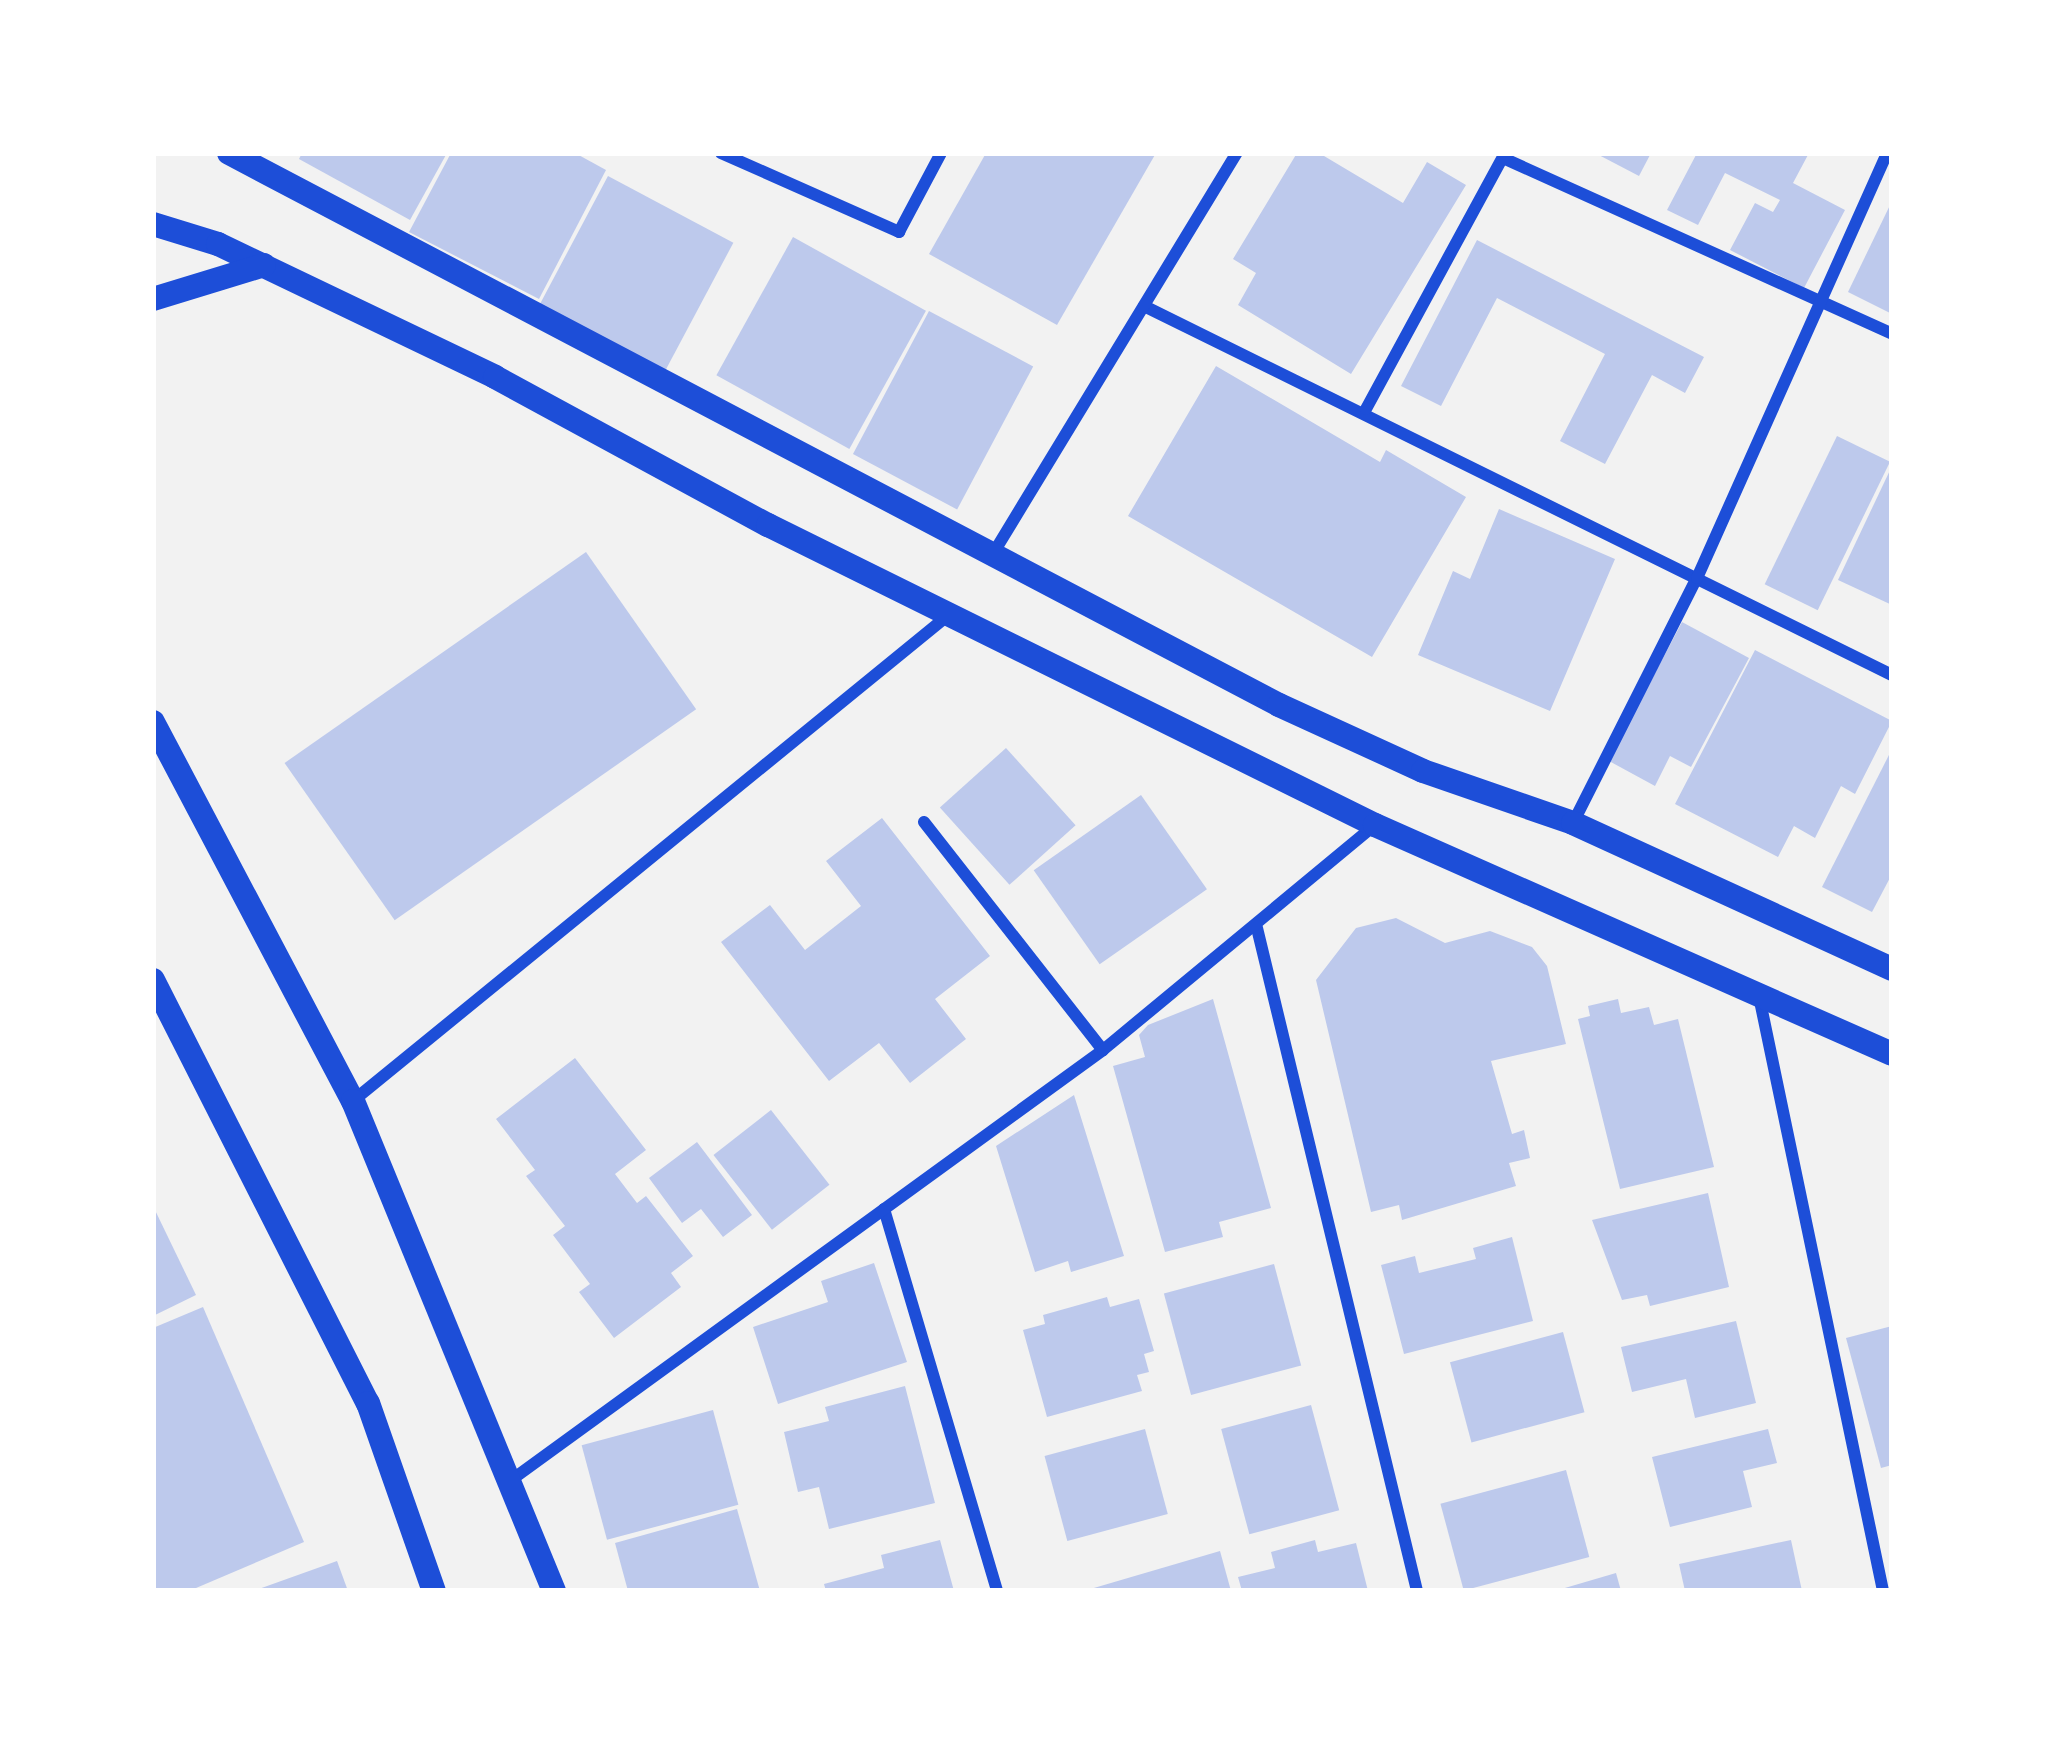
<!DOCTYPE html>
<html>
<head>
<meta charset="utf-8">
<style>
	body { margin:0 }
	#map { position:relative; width:2045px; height:1744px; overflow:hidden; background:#f2f2f2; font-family:Karla,sans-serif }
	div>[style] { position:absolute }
	.building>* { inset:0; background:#bdc9ec; transform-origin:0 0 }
	.minor>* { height:12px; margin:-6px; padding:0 6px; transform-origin:6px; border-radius:6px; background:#1d4ed8 }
	.secondary>* { height:24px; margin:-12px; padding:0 12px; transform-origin:12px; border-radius:12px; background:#1d4ed8 }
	span { translate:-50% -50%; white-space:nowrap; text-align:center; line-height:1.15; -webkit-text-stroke:12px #fff; paint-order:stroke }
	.frame { position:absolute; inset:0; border:156px solid #fff; pointer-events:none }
</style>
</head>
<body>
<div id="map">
	<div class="building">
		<i style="clip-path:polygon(302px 153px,447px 153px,410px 220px,299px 159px)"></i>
		<i style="clip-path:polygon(451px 153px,575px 153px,606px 170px,539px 299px,409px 232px)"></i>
		<i style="clip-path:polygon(986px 153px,1156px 153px,1057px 325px,929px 254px)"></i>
		<i style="clip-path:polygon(1297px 153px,1319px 153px,1403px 203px,1427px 162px,1466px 185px,1351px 374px,1238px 305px,1256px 273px,1233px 259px)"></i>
		<i style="clip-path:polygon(1595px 153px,1651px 153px,1639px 176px)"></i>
		<i style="clip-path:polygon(1697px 153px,1809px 153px,1793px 183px,1845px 210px,1804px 288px,1730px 250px,1755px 203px,1773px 212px,1780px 200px,1725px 173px,1698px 225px,1667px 210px)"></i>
		<i style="left:608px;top:176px;width:142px;height:150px;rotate:28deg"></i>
		<i style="clip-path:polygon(1892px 201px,1892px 314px,1848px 292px)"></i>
		<i style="left:793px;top:237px;width:152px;height:158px;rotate:29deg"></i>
		<i style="clip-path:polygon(1477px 240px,1704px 357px,1685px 393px,1652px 375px,1605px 464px,1560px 441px,1605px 354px,1497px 298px,1441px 406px,1401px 386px)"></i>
		<i style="left:929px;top:311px;width:118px;height:162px;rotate:28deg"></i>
		<i style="clip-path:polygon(1216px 366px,1380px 462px,1386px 450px,1466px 497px,1372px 657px,1128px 516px)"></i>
		<i style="left:1837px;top:436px;width:59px;height:165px;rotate:26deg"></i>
		<i style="clip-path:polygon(1892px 466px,1892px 605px,1838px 580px)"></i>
		<i style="clip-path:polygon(1499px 509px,1615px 559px,1550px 711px,1418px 655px,1453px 571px,1470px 579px)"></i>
		<i style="left:586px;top:552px;width:192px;height:368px;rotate:55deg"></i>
		<i style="clip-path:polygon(1682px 622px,1749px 658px,1691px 767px,1670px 756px,1655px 786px,1609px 761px)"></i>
		<i style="clip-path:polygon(1755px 650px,1892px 721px,1855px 794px,1841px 786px,1815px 838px,1794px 826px,1778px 857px,1675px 804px)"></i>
		<i style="left:1006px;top:748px;width:104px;height:89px;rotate:48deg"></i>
		<i style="clip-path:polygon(1892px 749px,1892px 874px,1872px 912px,1822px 887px)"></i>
		<i style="left:1141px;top:795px;width:115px;height:131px;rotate:55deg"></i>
		<i style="clip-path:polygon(882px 818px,990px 956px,935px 999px,966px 1039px,910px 1083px,879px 1043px,829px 1081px,721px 942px,770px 905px,805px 950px,861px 906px,826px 861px)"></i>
		<i style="clip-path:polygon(1396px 918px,1445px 943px,1490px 931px,1532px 947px,1547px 966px,1566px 1044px,1491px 1061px,1512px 1134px,1524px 1130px,1530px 1158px,1509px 1163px,1516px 1186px,1402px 1220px,1399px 1205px,1371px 1212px,1316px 980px,1356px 928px)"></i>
		<i style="clip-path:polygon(1213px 999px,1271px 1208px,1219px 1222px,1223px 1237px,1165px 1252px,1113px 1066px,1145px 1057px,1139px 1035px,1148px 1025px)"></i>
		<i style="clip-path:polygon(1618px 999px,1621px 1013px,1649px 1007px,1654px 1025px,1678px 1019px,1714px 1167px,1620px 1189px,1578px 1019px,1590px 1016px,1588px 1006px)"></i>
		<i style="clip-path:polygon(575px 1058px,646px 1150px,615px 1174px,637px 1203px,646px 1196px,693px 1256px,671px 1273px,681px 1287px,614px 1338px,579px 1292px,590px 1284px,553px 1235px,565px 1226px,526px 1176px,535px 1170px,496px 1119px)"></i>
		<i style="clip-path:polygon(1074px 1095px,1124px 1256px,1071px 1272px,1068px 1261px,1035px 1272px,996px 1146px)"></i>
		<i style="left:771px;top:1110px;width:95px;height:73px;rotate:52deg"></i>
		<i style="clip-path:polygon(697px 1142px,752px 1215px,723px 1237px,701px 1209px,682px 1223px,649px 1178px)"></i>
		<i style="clip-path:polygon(1708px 1193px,1729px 1287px,1650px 1306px,1647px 1295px,1622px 1300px,1592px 1220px)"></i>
		<i style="clip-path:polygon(153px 1206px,196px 1295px,153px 1316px)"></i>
		<i style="clip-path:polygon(1512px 1237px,1533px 1321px,1404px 1354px,1381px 1265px,1415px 1256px,1419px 1273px,1476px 1259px,1473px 1248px)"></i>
		<i style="clip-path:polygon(874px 1263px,907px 1362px,778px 1404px,753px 1327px,828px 1302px,821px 1281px)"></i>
		<i style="left:1274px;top:1264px;width:105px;height:114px;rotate:75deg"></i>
		<i style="clip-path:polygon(1107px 1297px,1110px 1307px,1139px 1299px,1154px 1351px,1144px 1354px,1149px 1372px,1137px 1375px,1142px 1391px,1047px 1417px,1023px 1330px,1045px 1324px,1043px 1315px)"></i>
		<i style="clip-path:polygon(203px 1307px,304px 1542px,189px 1591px,153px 1591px,153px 1328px)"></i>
		<i style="clip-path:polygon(1736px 1321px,1756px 1403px,1695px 1418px,1686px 1379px,1632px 1392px,1621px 1347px)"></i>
		<i style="clip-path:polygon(1892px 1326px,1892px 1465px,1881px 1468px,1846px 1338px)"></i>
		<i style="left:1563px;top:1332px;width:83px;height:117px;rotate:75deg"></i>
		<i style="clip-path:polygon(905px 1386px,935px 1503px,829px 1529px,819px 1487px,798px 1492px,784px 1432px,829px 1421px,825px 1407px)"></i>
		<i style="left:1311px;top:1405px;width:109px;height:93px;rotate:75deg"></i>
		<i style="left:713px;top:1410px;width:98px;height:136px;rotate:75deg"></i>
		<i style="left:1145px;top:1429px;width:88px;height:104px;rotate:75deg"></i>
		<i style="clip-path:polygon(1768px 1429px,1777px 1463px,1743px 1471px,1752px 1507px,1670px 1527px,1652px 1457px)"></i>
		<i style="left:1566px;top:1470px;width:90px;height:130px;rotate:75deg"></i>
		<i style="clip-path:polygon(737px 1509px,760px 1591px,628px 1591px,615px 1543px)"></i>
		<i style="clip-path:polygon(940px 1540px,954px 1591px,826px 1591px,824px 1584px,884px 1568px,881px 1555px)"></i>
		<i style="clip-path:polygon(1315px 1540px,1318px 1552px,1356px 1543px,1368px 1591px,1242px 1591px,1238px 1577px,1275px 1568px,1271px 1552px)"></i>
		<i style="clip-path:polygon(1791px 1540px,1802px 1591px,1685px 1591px,1679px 1564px)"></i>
		<i style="clip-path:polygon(1220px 1551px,1231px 1591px,1087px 1591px,1087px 1590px)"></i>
		<i style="clip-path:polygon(337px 1561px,348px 1591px,256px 1591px,256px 1590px)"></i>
		<i style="clip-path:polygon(1616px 1573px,1621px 1591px,1558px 1591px,1558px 1590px)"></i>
	</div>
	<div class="minor">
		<i style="left:721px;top:153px;width:195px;rotate:23.9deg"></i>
		<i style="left:899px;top:232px;width:89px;rotate:-62deg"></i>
		<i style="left:1503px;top:158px;width:427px;rotate:24.3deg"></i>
		<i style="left:1144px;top:306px;width:834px;rotate:26.26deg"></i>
		<i style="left:1366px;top:409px;width:291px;rotate:-61.5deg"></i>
		<i style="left:991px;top:557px;width:473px;rotate:-58.7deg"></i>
		<i style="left:924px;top:822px;width:290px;rotate:51.9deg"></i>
		<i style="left:1573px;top:823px;width:275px;rotate:-63.2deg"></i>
		<i style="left:1697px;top:578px;width:466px;rotate:-65.9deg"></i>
		<i style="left:1257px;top:928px;width:682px;rotate:76.43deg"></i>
		<i style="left:1760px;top:1001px;width:603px;rotate:78.22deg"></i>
		<i style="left:354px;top:1100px;width:769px;rotate:-39.2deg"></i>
		<i style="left:884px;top:1209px;width:398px;rotate:73.5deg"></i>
		<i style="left:514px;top:1478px;width:728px;rotate:-36deg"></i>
		<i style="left:1103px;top:1050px;width:353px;rotate:-39.6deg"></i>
	</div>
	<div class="secondary">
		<i style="left:229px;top:153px;width:1186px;rotate:27.73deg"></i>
		<i style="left:1279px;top:705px;width:158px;rotate:24.6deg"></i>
		<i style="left:1423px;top:771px;width:159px;rotate:19.1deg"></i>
		<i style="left:1573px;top:823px;width:351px;rotate:24.6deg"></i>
		<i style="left:153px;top:224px;width:68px;rotate:17.1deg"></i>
		<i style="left:218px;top:244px;width:307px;rotate:25.6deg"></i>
		<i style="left:495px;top:377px;width:311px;rotate:28.5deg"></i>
		<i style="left:768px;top:525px;width:677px;rotate:26.3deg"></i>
		<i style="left:1375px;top:825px;width:565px;rotate:23.89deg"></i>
		<i style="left:153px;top:299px;width:116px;rotate:-17deg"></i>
		<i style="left:153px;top:722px;width:429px;rotate:62.2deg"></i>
		<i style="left:353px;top:1101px;width:530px;rotate:67.7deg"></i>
		<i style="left:153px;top:980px;width:475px;rotate:63.1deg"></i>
		<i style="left:368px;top:1403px;width:199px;rotate:70.7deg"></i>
	</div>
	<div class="frame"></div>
</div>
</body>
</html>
